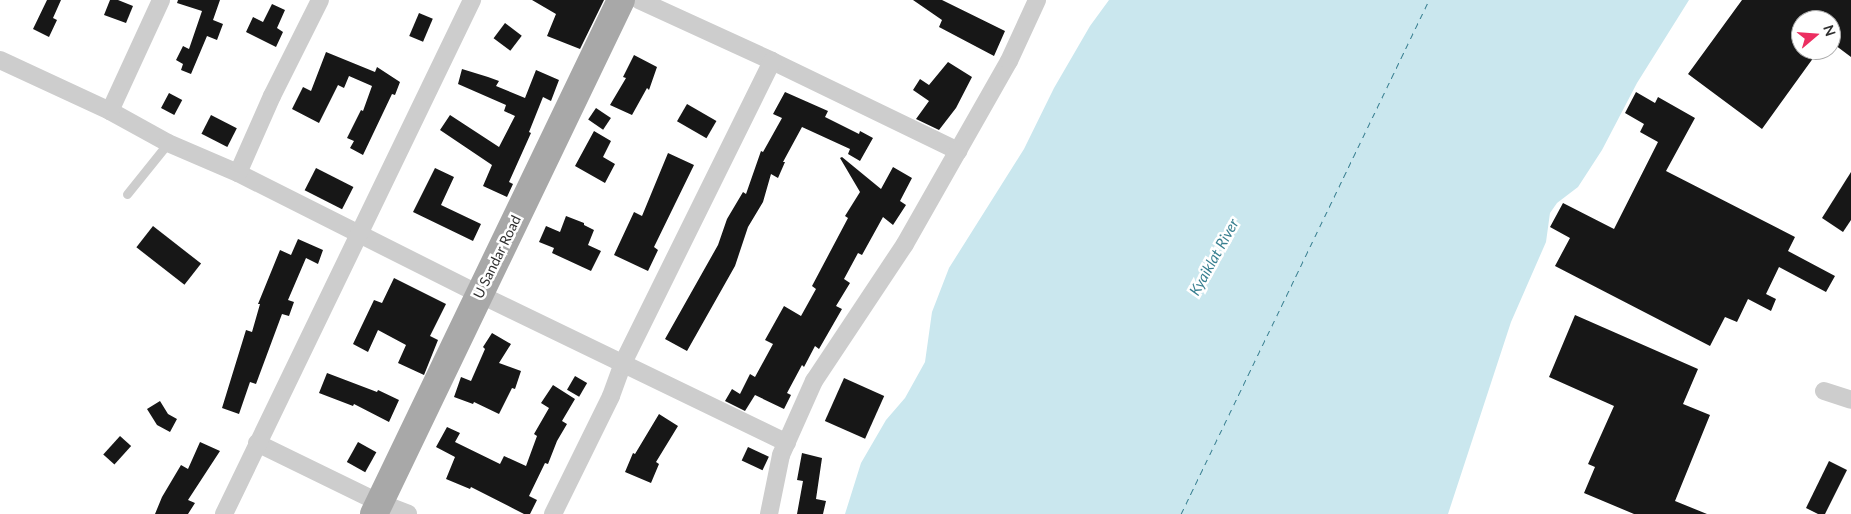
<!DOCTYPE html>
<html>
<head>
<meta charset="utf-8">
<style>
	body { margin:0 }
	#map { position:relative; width:1851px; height:514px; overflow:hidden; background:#fff; font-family:Lato,sans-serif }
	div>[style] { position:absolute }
	.water>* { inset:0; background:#cae7ee }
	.ferry>* { height:1px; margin-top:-0.5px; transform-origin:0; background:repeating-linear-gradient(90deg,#387f90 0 6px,transparent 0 11px) }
	.building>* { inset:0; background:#171717; transform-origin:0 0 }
	.lane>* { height:9px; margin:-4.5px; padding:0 4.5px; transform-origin:4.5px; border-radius:4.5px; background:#cdcdcd }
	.street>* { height:18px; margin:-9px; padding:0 9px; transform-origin:9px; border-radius:9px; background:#cdcdcd }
	.primary>* { height:28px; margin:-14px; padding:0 14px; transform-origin:14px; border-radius:14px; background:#a8a8a8 }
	span { translate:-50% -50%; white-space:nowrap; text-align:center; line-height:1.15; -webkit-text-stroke:5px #fff; paint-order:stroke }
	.street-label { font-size:14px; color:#303030 }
	.water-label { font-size:15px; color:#387f90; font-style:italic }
	.north { position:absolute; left:1791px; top:10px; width:50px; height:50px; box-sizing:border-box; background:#fff; border:1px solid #acacac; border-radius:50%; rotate:72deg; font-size:14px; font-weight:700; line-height:20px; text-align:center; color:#303030 }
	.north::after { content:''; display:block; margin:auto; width:18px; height:22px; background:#ec2e61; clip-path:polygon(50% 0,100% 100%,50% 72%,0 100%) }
</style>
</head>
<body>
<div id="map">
	<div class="water">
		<i style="clip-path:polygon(1109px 0,1689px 0,1637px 83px,1602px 150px,1578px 187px,1557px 203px,1550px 213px,1546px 242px,1511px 322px,1448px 514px,845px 514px,861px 463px,886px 420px,905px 398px,925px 362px,932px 312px,949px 268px,1024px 149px,1054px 88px,1090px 26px)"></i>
	</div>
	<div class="ferry">
		<i style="left:1181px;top:514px;width:571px;rotate:-64.24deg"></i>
	</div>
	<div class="building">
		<i style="clip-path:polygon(47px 0,61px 0,53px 18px,57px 20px,49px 37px,33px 29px)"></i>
		<i style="clip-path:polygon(110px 0,118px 0,133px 6px,126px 23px,104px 15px)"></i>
		<i style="clip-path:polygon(178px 0,220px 0,213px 20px,223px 24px,217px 40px,207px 36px,191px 74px,181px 70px,183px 64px,176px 60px,183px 46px,189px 49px,202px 11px,177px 3px)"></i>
		<i style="clip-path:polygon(532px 0,604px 0,580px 49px,547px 36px,556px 14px)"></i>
		<i style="clip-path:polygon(913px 0,942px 0,1005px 31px,994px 56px,939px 27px,942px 20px)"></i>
		<i style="clip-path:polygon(1742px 0,1851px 0,1851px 57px,1831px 42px,1831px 20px,1801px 20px,1801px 50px,1819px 50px,1762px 129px,1688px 74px)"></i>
		<i style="clip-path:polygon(272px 4px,285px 10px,277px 28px,283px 32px,276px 47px,246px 32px,253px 17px,263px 22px)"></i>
		<i style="left:419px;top:13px;width:15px;height:25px;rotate:23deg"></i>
		<i style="left:505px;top:23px;width:21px;height:19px;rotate:37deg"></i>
		<i style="clip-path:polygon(326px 52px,375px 72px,377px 67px,400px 82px,395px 95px,392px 94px,363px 155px,350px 148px,354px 141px,347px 138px,361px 110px,363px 111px,372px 86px,349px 76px,344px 88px,338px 85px,319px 123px,292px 109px,303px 87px,311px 91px)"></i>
		<i style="clip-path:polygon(634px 55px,657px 67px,649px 90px,647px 88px,632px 115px,610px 105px,626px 78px,623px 77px)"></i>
		<i style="clip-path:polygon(948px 62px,972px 77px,956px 108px,939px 130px,916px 119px,929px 101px,913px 90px,920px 79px,929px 85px)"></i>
		<i style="clip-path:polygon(462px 69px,488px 77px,499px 81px,496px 86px,525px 98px,536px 70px,559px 80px,551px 101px,543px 97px,529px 132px,531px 133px,509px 182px,513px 184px,507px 197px,483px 186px,492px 165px,440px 130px,450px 115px,499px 147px,515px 116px,504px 111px,506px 105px,458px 84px)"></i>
		<i style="clip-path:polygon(785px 92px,828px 111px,825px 117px,859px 134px,860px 131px,873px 138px,860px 161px,848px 154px,850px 149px,802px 127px,783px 162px,785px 162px,778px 178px,771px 174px,763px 202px,748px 227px,735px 266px,687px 351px,665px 339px,718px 245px,727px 219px,743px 192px,746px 194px,761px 151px,763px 152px,782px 118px,773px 114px)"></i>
		<i style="clip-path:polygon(1636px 92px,1655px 103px,1658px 97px,1695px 118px,1666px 171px,1795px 237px,1788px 251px,1835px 276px,1826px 292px,1779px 267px,1766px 294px,1776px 299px,1771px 311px,1748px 299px,1737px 322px,1725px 317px,1710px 346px,1555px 266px,1570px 238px,1550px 227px,1563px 203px,1614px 229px,1658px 142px,1640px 132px,1644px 124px,1625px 113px)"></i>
		<i style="left:169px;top:93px;width:15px;height:17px;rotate:28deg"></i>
		<i style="left:687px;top:104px;width:34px;height:20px;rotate:30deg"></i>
		<i style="left:596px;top:108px;width:18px;height:14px;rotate:34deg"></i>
		<i style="left:211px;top:115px;width:29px;height:21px;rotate:27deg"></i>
		<i style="clip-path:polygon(594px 131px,611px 141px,603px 157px,615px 164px,605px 183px,575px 166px)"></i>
		<i style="clip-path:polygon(668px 153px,694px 165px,654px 247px,658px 250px,648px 271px,614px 255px,634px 212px,642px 216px)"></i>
		<i style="clip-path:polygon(842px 157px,881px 189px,893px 167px,912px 178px,900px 201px,906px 205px,893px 225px,883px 217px,862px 255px,858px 253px,844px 279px,850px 283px,836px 306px,842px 309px,819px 349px,815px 346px,804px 367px,802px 365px,787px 393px,791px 395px,784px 409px,755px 395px,745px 411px,725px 401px,732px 389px,740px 394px,750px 374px,755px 377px,773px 344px,765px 340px,784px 306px,801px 316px,816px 289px,812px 286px,848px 218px,845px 216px,860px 192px,840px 158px)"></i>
		<i style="left:316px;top:168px;width:42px;height:25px;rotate:27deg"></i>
		<i style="clip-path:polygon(435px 168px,454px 177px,441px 205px,481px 224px,473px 241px,413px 212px)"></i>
		<i style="clip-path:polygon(1851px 172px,1851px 220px,1843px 232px,1822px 218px)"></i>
		<i style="clip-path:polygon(566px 216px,584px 223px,584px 225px,594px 230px,588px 245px,601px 251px,591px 271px,552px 253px,554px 248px,539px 242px,546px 226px,560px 232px)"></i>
		<i style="left:153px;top:226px;width:61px;height:27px;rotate:38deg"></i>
		<i style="clip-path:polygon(298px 239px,323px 250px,318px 264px,306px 258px,288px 300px,294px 302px,289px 316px,282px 314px,256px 384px,250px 382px,239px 414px,222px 408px,246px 330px,252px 332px,260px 304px,258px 304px,280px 250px,291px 255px)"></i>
		<i style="clip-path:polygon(394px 278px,446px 304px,430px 336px,438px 340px,424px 375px,398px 363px,406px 345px,378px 330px,368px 352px,353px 344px,374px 300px,382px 303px)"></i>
		<i style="clip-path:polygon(1575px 315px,1698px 369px,1683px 404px,1710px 415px,1675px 501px,1707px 514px,1634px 514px,1584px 493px,1595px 467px,1588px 464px,1614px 406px,1549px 377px)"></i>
		<i style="clip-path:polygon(492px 333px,511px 344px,499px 363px,521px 371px,515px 389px,512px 388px,499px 414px,474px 402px,473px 404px,454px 397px,461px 377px,471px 381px,485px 349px,483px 347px)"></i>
		<i style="clip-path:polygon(327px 373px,377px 392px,378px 390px,399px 400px,389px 422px,354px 404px,353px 406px,319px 393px)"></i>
		<i style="left:575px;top:376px;width:14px;height:16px;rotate:30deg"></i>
		<i style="left:844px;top:378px;width:44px;height:47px;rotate:24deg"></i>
		<i style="clip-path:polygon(553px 385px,575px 399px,562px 421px,567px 424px,557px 441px,548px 464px,545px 463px,529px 496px,537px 500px,530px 514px,524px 514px,471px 487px,470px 489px,446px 479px,455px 457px,436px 447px,447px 427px,460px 433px,455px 442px,500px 464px,504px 456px,526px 466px,537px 436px,534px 434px,549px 408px,541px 403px)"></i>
		<i style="clip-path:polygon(160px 401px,168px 414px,177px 419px,170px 432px,157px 425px,147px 409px)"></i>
		<i style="clip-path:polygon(659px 414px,678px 426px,656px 462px,659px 464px,651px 483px,625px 472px,633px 453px,635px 454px)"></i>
		<i style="left:120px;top:436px;width:15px;height:25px;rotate:42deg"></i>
		<i style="clip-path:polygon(200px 442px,220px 451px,188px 500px,195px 503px,188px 514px,155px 514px,162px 497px,181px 465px,188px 469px)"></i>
		<i style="left:358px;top:442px;width:21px;height:23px;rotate:29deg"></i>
		<i style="left:748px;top:447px;width:23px;height:15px;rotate:25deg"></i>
		<i style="clip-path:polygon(802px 453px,822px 458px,816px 499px,826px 501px,823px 514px,797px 514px,803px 481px,797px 480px)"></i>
		<i style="clip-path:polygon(1829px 461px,1847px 470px,1825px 514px,1818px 514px,1806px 508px)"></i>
	</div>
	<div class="lane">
		<i style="left:127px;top:194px;width:65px;rotate:-51.2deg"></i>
	</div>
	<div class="street">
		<i style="left:639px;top:0;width:146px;rotate:24.6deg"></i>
		<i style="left:772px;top:61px;width:207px;rotate:25.8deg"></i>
		<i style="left:0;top:60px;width:121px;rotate:24.9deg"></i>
		<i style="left:110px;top:111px;width:66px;rotate:28.9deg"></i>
		<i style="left:168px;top:143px;width:76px;rotate:23.2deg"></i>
		<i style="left:238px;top:173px;width:270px;rotate:26.7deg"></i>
		<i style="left:479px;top:294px;width:342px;rotate:25.8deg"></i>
		<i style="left:110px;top:111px;width:122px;rotate:-65.3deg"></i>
		<i style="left:238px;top:173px;width:84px;rotate:-66.2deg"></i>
		<i style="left:272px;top:96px;width:107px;rotate:-63.4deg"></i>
		<i style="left:1824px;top:391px;width:28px;rotate:18deg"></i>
		<i style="left:257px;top:443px;width:137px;rotate:26deg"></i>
		<i style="left:380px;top:503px;width:30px;rotate:21deg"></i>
		<i style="left:224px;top:514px;width:571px;rotate:-64.24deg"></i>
		<i style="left:553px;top:514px;width:131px;rotate:-63.8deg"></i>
		<i style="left:611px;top:396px;width:33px;rotate:-70deg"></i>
		<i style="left:622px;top:365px;width:339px;rotate:-63.7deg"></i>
		<i style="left:769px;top:514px;width:60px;rotate:-78.5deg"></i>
		<i style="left:781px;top:455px;width:81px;rotate:-66deg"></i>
		<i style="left:814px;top:381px;width:164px;rotate:-56.4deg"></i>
		<i style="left:905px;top:244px;width:210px;rotate:-60.4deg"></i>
		<i style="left:1009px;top:61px;width:67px;rotate:-65.3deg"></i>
	</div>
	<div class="primary">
		<i style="left:374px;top:514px;width:570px;rotate:-64.33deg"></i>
	</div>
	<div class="street-label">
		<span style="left:497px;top:257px;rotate:-64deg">U Sandar Road</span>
	</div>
	<div class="water-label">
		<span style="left:1214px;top:257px;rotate:-61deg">Kyaiklat River</span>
	</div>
	<div class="north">N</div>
</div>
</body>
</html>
